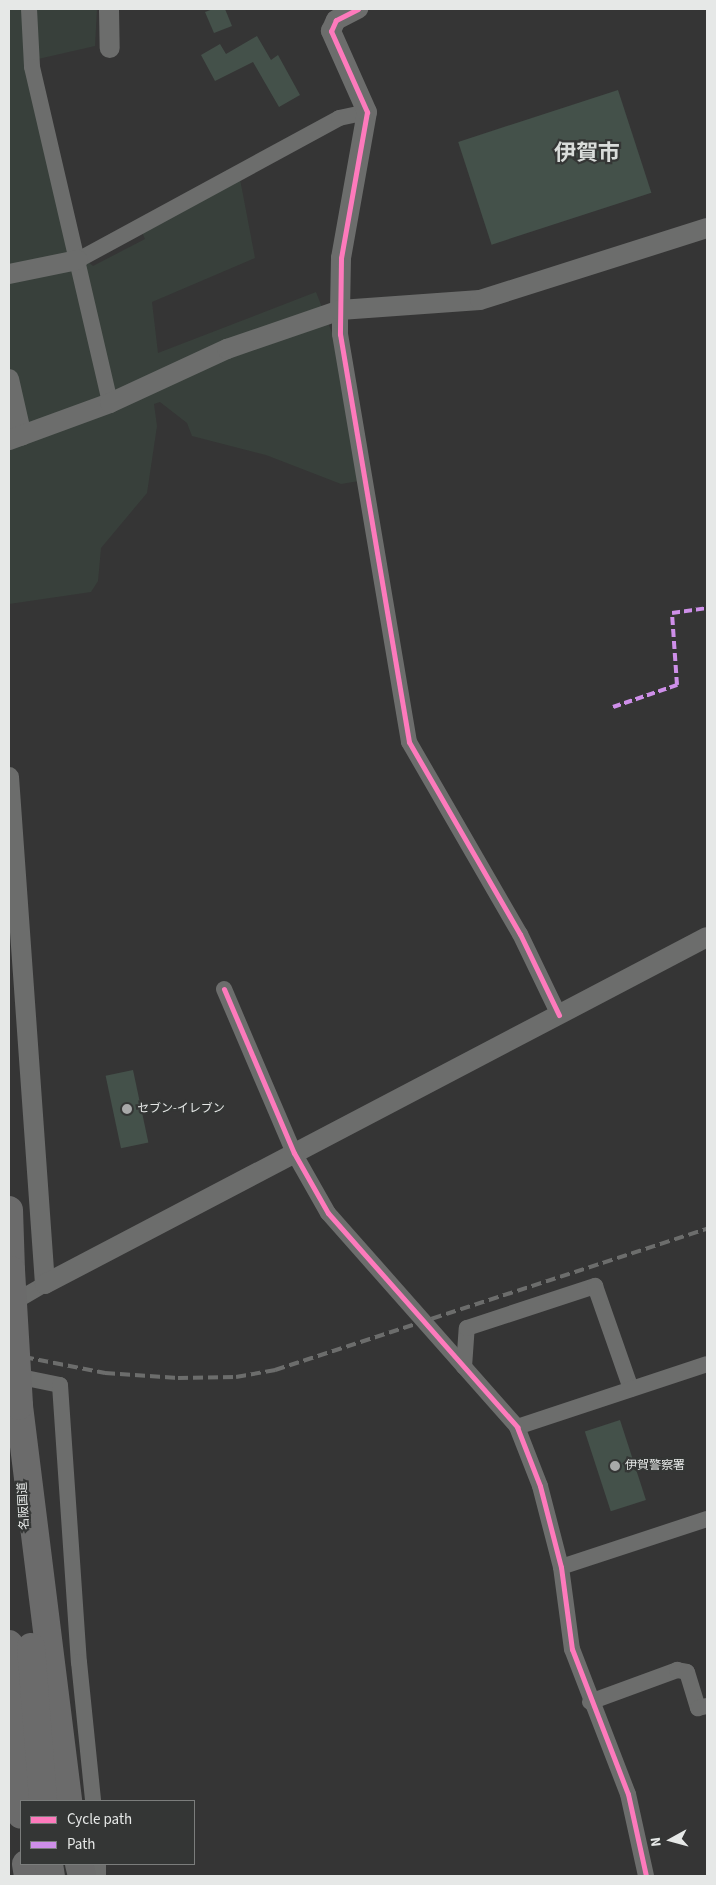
<!DOCTYPE html>
<html>
<head>
<meta charset="utf-8">
<style>
	body { margin:0 }
	#map { position:relative; width:716px; height:1885px; overflow:hidden; background:#353535; font-family:"Source Sans 3","Noto Sans JP",sans-serif }
	div>[style] { position:absolute }
	.built>* { inset:0; background:#38403b }
	.building>* { inset:0; background:#44514a; transform-origin:0 0 }
	.minor>* { height:16px; margin:-8px; padding:0 8px; transform-origin:8px; border-radius:8px; background:#6c6d6c }
	.tertiary>* { height:20px; margin:-10px; padding:0 10px; transform-origin:10px; border-radius:10px; background:#6c6d6c }
	.motorway>* { height:28px; margin:-14px; padding:0 14px; transform-origin:14px; border-radius:14px; background:#6b6b6b }
	.rail>* { height:4px; margin-top:-2px; transform-origin:0; background:repeating-linear-gradient(90deg,#6c6d6c 0 10px,transparent 0 15px) }
	.motorway-bridge>* { height:28px; margin:-14px; padding:0 14px; transform-origin:14px; border-radius:14px; background:#6b6b6b }
	.quiet>* { height:4px; margin-top:-2px; transform-origin:0; background:repeating-linear-gradient(90deg,#ce8fe9 0 8px,transparent 0 12px) }
	.cycleway>* { height:5px; margin:-2.5px; padding:0 2.5px; transform-origin:2.5px; border-radius:2.5px; background:#fd7abc }
	.dots>* { width:14px; height:14px; translate:-50% -50%; box-sizing:border-box; border:2px solid #343635; border-radius:50% }
	span { translate:-50% -50%; white-space:nowrap; text-align:center; line-height:1.15; -webkit-text-stroke:4.5px #343635; paint-order:stroke }
	.poi-label { font-size:12px; color:#e6e8e7 }
	.left { translate:0 -50%; text-align:left }
	.street-label { font-size:12px; color:#e6e8e7 }
	.town-label { font-size:22px; color:#d9dcda; font-weight:700 }
	.frame { position:absolute; inset:0; border:10px solid #e6e8e7; pointer-events:none }
	.legend { position:absolute; left:20px; top:1800px; width:175px; height:65px; box-sizing:border-box; background:#343635; border:1px solid #7b7d7c; margin:0; padding:6px 9px; list-style:none; font-size:15px; color:#e6e8e7 }
	.legend li { display:flex; align-items:center; gap:10px; height:25px }
	.legend b { width:25px; border:1px solid #7b7d7c }
	.north { position:absolute; left:646px; top:1815px; width:50px; height:50px; -webkit-text-stroke:4px #343635; paint-order:stroke; rotate:263deg; font-size:14px; font-weight:700; line-height:20px; text-align:center; color:#e6e8e7 }
	.north::after { content:''; display:block; margin:auto; width:18px; height:22px; background:#e6e8e7; clip-path:polygon(50% 0,100% 100%,50% 72%,0 100%) }
</style>
</head>
<body>
<div id="map">
	<div class="built">
		<i style="clip-path:polygon(9px 9px,97px 9px,95px 46px,38px 59px,67px 244px,93px 266px,145px 239px,141px 230px,240px 179px,255px 258px,152px 302px,158px 353px,316px 292px,334px 338px,359px 481px,341px 484px,266px 455px,192px 436px,187px 423px,160px 402px,154px 404px,157px 426px,147px 493px,101px 548px,98px 581px,91px 592px,9px 604px)"></i>
	</div>
	<div class="building">
		<i style="clip-path:polygon(213px 9px,225px 9px,232px 26px,214px 33px,205px 12px)"></i>
		<i style="clip-path:polygon(257px 36px,271px 60px,278px 55px,300px 95px,279px 107px,253px 62px,215px 81px,201px 55px,220px 44px,226px 54px)"></i>
		<i style="left:618px;top:90px;width:108px;height:168px;rotate:72deg"></i>
		<i style="left:133px;top:1070px;width:74px;height:28px;rotate:78deg"></i>
		<i style="left:620px;top:1420px;width:84px;height:37px;rotate:72deg"></i>
	</div>
	<div class="minor">
		<i style="left:29px;top:9px;width:58px;rotate:87deg"></i>
		<i style="left:32px;top:67px;width:345px;rotate:76.9deg"></i>
		<i style="left:78px;top:260px;width:297px;rotate:-28.5deg"></i>
		<i style="left:339px;top:118px;width:29px;rotate:-12deg"></i>
		<i style="left:340px;top:310px;width:24px;rotate:90deg"></i>
		<i style="left:340px;top:334px;width:414px;rotate:80.4deg"></i>
		<i style="left:409px;top:742px;width:222px;rotate:60deg"></i>
		<i style="left:520px;top:934px;width:90px;rotate:64.3deg"></i>
		<i style="left:224px;top:989px;width:178px;rotate:66.9deg"></i>
		<i style="left:294px;top:1153px;width:69px;rotate:60.5deg"></i>
		<i style="left:328px;top:1213px;width:286px;rotate:48.5deg"></i>
		<i style="left:517px;top:1427px;width:63px;rotate:68.7deg"></i>
		<i style="left:540px;top:1486px;width:84px;rotate:75.5deg"></i>
		<i style="left:561px;top:1567px;width:83px;rotate:82.4deg"></i>
		<i style="left:572px;top:1649px;width:155px;rotate:68.9deg"></i>
		<i style="left:628px;top:1794px;width:84px;rotate:77.6deg"></i>
		<i style="left:9px;top:1305px;width:42px;rotate:-30.3deg"></i>
		<i style="left:464px;top:1367px;width:39px;rotate:-86deg"></i>
		<i style="left:467px;top:1328px;width:135px;rotate:-18.2deg"></i>
		<i style="left:595px;top:1286px;width:109px;rotate:70.7deg"></i>
		<i style="left:11px;top:1375px;width:50px;rotate:11.5deg"></i>
		<i style="left:60px;top:1385px;width:278px;rotate:86.1deg"></i>
		<i style="left:79px;top:1662px;width:140px;rotate:84.2deg"></i>
		<i style="left:517px;top:1427px;width:200px;rotate:-18.3deg"></i>
		<i style="left:561px;top:1567px;width:154px;rotate:-18.2deg"></i>
		<i style="left:590px;top:1702px;width:93px;rotate:-20.2deg"></i>
		<i style="left:677px;top:1670px;width:10px;rotate:11deg"></i>
		<i style="left:687px;top:1672px;width:38px;rotate:73deg"></i>
		<i style="left:698px;top:1708px;width:9px;rotate:-13deg"></i>
		<i style="left:98px;top:1876px;width:12px;rotate:-90deg"></i>
	</div>
	<div class="tertiary">
		<i style="left:109px;top:9px;width:39px;rotate:89deg"></i>
		<i style="left:9px;top:274px;width:70px;rotate:-11.5deg"></i>
		<i style="left:340px;top:310px;width:52px;rotate:-88.9deg"></i>
		<i style="left:341px;top:258px;width:148px;rotate:-79.9deg"></i>
		<i style="left:367px;top:112px;width:89px;rotate:-114deg"></i>
		<i style="left:331px;top:31px;width:12px;rotate:-66deg"></i>
		<i style="left:336px;top:20px;width:25px;rotate:-27deg"></i>
		<i style="left:9px;top:379px;width:58px;rotate:77.2deg"></i>
		<i style="left:9px;top:440px;width:108px;rotate:-20.1deg"></i>
		<i style="left:110px;top:403px;width:129px;rotate:-24.8deg"></i>
		<i style="left:227px;top:349px;width:120px;rotate:-19deg"></i>
		<i style="left:340px;top:310px;width:140px;rotate:-4.1deg"></i>
		<i style="left:480px;top:300px;width:238px;rotate:-17.6deg"></i>
		<i style="left:9px;top:777px;width:508px;rotate:85.94deg"></i>
		<i style="left:45px;top:1284px;width:747px;rotate:-27.66deg"></i>
	</div>
	<div class="motorway">
		<i style="left:9px;top:1210px;width:60px;rotate:88.1deg"></i>
		<i style="left:19px;top:1406px;width:398px;rotate:82.9deg"></i>
		<i style="left:9px;top:1644px;width:171px;rotate:86deg"></i>
		<i style="left:31px;top:1647px;width:154px;rotate:85.5deg"></i>
		<i style="left:26px;top:1864px;width:12px;rotate:81deg"></i>
		<i style="left:49px;top:1864px;width:12px;rotate:81deg"></i>
		<i style="left:79px;top:1864px;width:12px;rotate:76deg"></i>
	</div>
	<div class="rail">
		<i style="left:9px;top:1354px;width:98px;rotate:11.2deg"></i>
		<i style="left:105px;top:1373px;width:73px;rotate:3.9deg"></i>
		<i style="left:178px;top:1378px;width:58px;rotate:-1deg"></i>
		<i style="left:236px;top:1377px;width:40px;rotate:-10deg"></i>
		<i style="left:275px;top:1370px;width:454px;rotate:-18.1deg"></i>
	</div>
	<div class="motorway-bridge">
		<i style="left:11px;top:1270px;width:136px;rotate:86.6deg"></i>
	</div>
	<div class="quiet">
		<i style="left:613px;top:707px;width:68px;rotate:-19deg"></i>
		<i style="left:677px;top:685px;width:72px;rotate:-94deg"></i>
		<i style="left:672px;top:613px;width:35px;rotate:-8deg"></i>
	</div>
	<div class="cycleway">
		<i style="left:358px;top:9px;width:25px;rotate:153deg"></i>
		<i style="left:336px;top:20px;width:12px;rotate:114deg"></i>
		<i style="left:331px;top:31px;width:89px;rotate:66deg"></i>
		<i style="left:367px;top:112px;width:148px;rotate:100.1deg"></i>
		<i style="left:341px;top:258px;width:76px;rotate:90.8deg"></i>
		<i style="left:340px;top:334px;width:414px;rotate:80.4deg"></i>
		<i style="left:409px;top:742px;width:222px;rotate:60deg"></i>
		<i style="left:520px;top:934px;width:90px;rotate:64.3deg"></i>
		<i style="left:224px;top:989px;width:178px;rotate:66.9deg"></i>
		<i style="left:294px;top:1153px;width:69px;rotate:60.5deg"></i>
		<i style="left:328px;top:1213px;width:286px;rotate:48.5deg"></i>
		<i style="left:517px;top:1427px;width:63px;rotate:68.7deg"></i>
		<i style="left:540px;top:1486px;width:84px;rotate:75.5deg"></i>
		<i style="left:561px;top:1567px;width:83px;rotate:82.4deg"></i>
		<i style="left:572px;top:1649px;width:155px;rotate:68.9deg"></i>
		<i style="left:628px;top:1794px;width:84px;rotate:77.6deg"></i>
	</div>
	<div class="dots">
		<i style="left:127px;top:1109px;background:#a8a9a9"></i>
		<i style="left:615px;top:1466px;background:#a8a9a9"></i>
	</div>
	<div class="poi-label">
		<span class="left" style="left:137px;top:1109px">セブン-イレブン</span>
		<span class="left" style="left:625px;top:1466px">伊賀警察署</span>
	</div>
	<div class="street-label">
		<span style="left:24px;top:1506px;rotate:-93deg">名阪国道</span>
	</div>
	<div class="town-label">
		<span style="left:587px;top:154px">伊賀市</span>
	</div>
	<div class="frame"></div>
	<ul class="legend">
	<li><b style="height:6px;background:#fd7abc"></b>Cycle path</li>
	<li><b style="height:6px;background:#ce8fe9"></b>Path</li>
	</ul>
	<div class="north">N</div>
</div>
</body>
</html>
